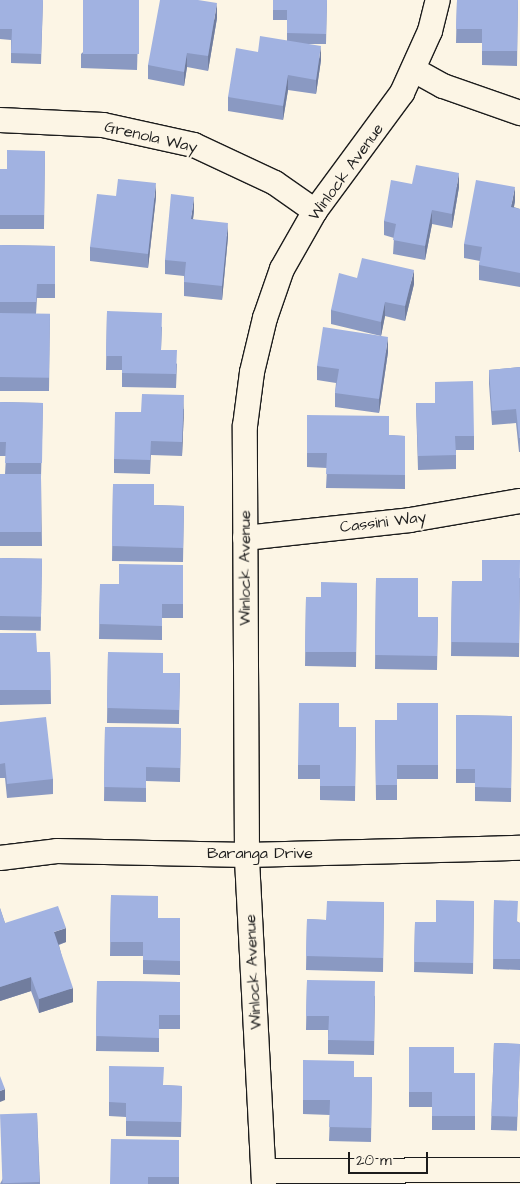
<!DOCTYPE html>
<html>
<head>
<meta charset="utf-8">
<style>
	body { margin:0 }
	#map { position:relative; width:520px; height:1184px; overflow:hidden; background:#fcf5e5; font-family:"Architects Daughter",sans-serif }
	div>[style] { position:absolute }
	.roads { filter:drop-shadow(1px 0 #1c1c1c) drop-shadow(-1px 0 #1c1c1c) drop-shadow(0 1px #1c1c1c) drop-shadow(0 -1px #1c1c1c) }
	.street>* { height:24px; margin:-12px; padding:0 12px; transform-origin:12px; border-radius:12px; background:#fcf5e5 }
	.wall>* { inset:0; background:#8a99c2; transform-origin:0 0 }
	.shaded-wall>* { inset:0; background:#717d9e }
	.building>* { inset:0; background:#a1b2e1; transform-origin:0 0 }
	span { translate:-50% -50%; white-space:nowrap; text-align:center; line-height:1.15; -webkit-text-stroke:4px #fcf5e5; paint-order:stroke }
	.street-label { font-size:16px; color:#1c1c1c }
	.scale { position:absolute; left:348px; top:1152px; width:80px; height:22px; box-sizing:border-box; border:2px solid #1c1c1c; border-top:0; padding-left:6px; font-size:15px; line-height:18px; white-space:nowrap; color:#1c1c1c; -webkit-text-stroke:4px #fcf5e5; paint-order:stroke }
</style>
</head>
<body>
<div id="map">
	<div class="roads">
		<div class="street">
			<i style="left:414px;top:70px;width:33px;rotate:29deg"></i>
			<i style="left:443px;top:86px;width:82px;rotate:19.3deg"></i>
			<i style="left:0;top:120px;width:103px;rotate:2.8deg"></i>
			<i style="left:103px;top:125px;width:93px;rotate:12.4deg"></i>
			<i style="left:194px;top:145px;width:89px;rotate:25.1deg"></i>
			<i style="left:275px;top:183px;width:49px;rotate:35deg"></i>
			<i style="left:245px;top:538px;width:166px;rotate:-6.2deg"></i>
			<i style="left:410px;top:520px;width:112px;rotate:-9.8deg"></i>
			<i style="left:0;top:858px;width:57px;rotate:-7deg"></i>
			<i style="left:57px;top:851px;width:190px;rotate:1.2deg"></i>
			<i style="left:247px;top:855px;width:273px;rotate:-1.5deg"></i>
			<i style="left:264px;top:1171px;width:256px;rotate:-0.2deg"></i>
			<i style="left:264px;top:1184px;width:329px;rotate:-93deg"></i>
			<i style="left:247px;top:855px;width:429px;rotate:-90.3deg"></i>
			<i style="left:245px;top:426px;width:54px;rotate:-82.6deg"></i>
			<i style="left:252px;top:372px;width:56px;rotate:-76.5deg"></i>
			<i style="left:265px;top:318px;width:52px;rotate:-70.9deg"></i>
			<i style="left:282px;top:269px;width:67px;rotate:-60.4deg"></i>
			<i style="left:315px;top:211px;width:147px;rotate:-53.6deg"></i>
			<i style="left:402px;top:93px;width:68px;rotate:-65.7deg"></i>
			<i style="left:430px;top:31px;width:32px;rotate:-76deg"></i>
		</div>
	</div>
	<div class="wall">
		<i style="clip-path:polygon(0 0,43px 0,41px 64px,11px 63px,11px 40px,0 39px)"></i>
		<i style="clip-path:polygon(139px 0,137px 70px,81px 68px,81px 54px)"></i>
		<i style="clip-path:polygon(273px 0,327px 0,326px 44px,308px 44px,321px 60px,316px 94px,288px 90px,283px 120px,228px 111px,228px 97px,258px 52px,287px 41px,287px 20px,273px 20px)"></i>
		<i style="clip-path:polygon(457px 0,518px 0,517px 66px,482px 65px,482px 43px,456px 43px)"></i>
		<i style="clip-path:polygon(217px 18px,208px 71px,187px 67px,184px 86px,148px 79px,148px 65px)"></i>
		<i style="clip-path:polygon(45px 151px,44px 229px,0 229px,0 169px,7px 169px)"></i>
		<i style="clip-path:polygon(412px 184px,459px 187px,452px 228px,432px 224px,425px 260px,393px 254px,394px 238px,384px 235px,384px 221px)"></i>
		<i style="clip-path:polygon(156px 197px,148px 268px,90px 261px,90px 247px)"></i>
		<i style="clip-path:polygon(515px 201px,514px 207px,520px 209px,520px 287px,479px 280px,479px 265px,480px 261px,464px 258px,464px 244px)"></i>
		<i style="clip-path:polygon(194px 211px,193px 219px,228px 237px,222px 300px,184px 296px,184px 276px,165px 274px,165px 260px)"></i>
		<i style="clip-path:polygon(0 245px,55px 246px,55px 298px,37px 298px,36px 314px,50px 314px,49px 391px,0 391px)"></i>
		<i style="clip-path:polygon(357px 278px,414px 284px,405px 321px,385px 316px,381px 336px,331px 324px,331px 310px)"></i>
		<i style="clip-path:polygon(107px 311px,162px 327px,161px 350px,177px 364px,176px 388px,122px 387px,122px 370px,106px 370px)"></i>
		<i style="clip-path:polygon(388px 352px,379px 413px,335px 407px,335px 393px,336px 383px,317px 380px,317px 366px)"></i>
		<i style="clip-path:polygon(520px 367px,520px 452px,519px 452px,516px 423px,492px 425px,489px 384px,489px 370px)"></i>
		<i style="clip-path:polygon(0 402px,43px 403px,41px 477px,42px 546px,0 546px,0 474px,5px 474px,6px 456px,0 456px)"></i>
		<i style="clip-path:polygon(416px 403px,474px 436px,474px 450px,456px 450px,456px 469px,418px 470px)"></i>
		<i style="clip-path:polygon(184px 409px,182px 456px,151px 455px,150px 474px,114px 473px,114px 459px,141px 412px)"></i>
		<i style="clip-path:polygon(307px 415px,389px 435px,405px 436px,405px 489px,326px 488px,327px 468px,307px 467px)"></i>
		<i style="clip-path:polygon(113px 484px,154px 505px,184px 506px,183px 562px,112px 561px)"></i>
		<i style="left:0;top:558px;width:42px;height:72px;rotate:1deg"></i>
		<i style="clip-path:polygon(183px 565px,183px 618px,162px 618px,162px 640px,99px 639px,100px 584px,119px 584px)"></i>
		<i style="clip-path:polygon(376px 578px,418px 617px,438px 617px,437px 670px,375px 669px)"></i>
		<i style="clip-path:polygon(520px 578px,519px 657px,451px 656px,452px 581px,482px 581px)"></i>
		<i style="clip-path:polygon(357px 583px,356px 667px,305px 666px,306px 597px,321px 597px)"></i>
		<i style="clip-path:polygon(0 633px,37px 652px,50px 652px,51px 704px,0 705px)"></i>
		<i style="clip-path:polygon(108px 652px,163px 673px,180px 673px,179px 724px,107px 723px)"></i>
		<i style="clip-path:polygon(438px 703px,438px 779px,397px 779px,397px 800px,376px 800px,375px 720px,397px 720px)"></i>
		<i style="clip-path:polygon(456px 715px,512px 716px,511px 802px,475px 801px,475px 783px,456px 783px)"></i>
		<i style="clip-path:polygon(0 722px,53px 779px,53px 794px,7px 798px,5px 778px,0 778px)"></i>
		<i style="clip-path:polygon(105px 727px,181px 728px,180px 782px,146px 781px,146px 802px,104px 801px)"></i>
		<i style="clip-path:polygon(339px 727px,356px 727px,355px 801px,320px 800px,320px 779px,298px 779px,298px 765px)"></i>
		<i style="clip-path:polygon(111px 895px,158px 918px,180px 918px,180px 975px,143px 974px,143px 956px,110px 956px)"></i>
		<i style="clip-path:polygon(494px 900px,518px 922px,520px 923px,520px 970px,493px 969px)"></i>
		<i style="clip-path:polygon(474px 901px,473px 974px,414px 972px,415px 922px,436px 922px)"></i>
		<i style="clip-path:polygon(384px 902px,383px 972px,306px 970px,307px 919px,326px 920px)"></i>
		<i style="clip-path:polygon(0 908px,5px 923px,66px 942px,59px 945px,73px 1002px,39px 1013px,31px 991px,0 1001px)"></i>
		<i style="clip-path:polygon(307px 980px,375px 996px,374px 1055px,328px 1054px,328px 1030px,306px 1030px)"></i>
		<i style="clip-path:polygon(97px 981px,180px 982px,180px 1029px,159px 1029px,159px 1052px,96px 1051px)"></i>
		<i style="left:494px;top:1043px;width:26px;height:87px;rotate:2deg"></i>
		<i style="clip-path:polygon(409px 1047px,454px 1073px,475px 1073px,475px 1130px,432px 1130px,432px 1107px,409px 1107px)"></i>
		<i style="clip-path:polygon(303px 1060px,354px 1077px,372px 1077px,371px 1142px,329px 1141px,330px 1115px,303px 1114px)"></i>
		<i style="clip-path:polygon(109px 1066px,163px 1085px,182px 1086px,181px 1137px,126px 1136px,126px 1117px,109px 1116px)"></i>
		<i style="clip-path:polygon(37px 1113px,40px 1184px,0 1184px)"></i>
		<i style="clip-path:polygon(179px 1140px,179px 1184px,110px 1184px)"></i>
	</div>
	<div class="shaded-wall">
		<i style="clip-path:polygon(217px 3px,217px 18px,208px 71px,208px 56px)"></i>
		<i style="clip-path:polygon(321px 46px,321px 60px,316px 94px,316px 80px)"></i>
		<i style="clip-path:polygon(187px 53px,187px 67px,184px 86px,184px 72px)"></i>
		<i style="clip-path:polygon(288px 75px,288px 90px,283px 120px,283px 106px)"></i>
		<i style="clip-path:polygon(459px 173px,459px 187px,452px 228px,452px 214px)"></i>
		<i style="clip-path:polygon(156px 183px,156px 197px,148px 268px,148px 254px)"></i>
		<i style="clip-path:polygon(515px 187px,515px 201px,511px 221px,511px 207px)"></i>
		<i style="clip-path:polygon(194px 197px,194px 211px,191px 233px,191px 219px)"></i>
		<i style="clip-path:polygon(432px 210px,432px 224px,425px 260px,425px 246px)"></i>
		<i style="clip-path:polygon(228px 223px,228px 237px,222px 300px,222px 286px)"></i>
		<i style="clip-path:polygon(414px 270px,414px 284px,405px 321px,405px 306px)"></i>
		<i style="clip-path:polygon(385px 302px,385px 316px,381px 336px,381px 322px)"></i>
		<i style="clip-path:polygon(388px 337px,388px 352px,379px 413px,379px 399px)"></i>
		<i style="clip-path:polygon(184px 395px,184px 409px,182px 456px,182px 442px)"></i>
		<i style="clip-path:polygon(66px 928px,66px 942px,54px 946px,54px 932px)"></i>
		<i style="clip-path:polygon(31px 977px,31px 991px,0 1001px,0 987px)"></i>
		<i style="clip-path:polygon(73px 988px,73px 1002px,39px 1013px,39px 999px)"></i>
		<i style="clip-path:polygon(5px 1089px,5px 1100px,0 1102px,0 1091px)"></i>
	</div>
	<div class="building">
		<i style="clip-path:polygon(0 0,43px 0,41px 54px,11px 53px,12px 29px,0 29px)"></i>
		<i style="left:83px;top:0;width:56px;height:54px"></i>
		<i style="clip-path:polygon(160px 0,198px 0,217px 3px,208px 56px,187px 53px,184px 72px,148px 65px)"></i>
		<i style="clip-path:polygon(273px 0,327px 0,326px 34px,287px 33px,287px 10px,273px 10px)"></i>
		<i style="clip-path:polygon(457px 0,518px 0,517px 51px,482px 51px,482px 29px,456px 29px)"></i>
		<i style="clip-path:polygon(260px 36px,321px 46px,316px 80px,288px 75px,283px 106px,228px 97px,236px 48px,258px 52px)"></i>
		<i style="clip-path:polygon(7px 150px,45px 151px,44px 215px,0 215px,0 169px,7px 169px)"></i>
		<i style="clip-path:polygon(416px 165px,459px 173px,452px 214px,432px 210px,425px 246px,393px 240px,396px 224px,384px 221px,391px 180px,412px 184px)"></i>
		<i style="clip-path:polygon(118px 179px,156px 183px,148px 254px,90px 247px,97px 194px,116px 196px)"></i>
		<i style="clip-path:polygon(476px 180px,515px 187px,511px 207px,520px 209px,520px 273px,479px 265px,482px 247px,464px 244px)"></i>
		<i style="clip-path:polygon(171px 194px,194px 197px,191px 219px,228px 223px,222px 286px,184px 282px,186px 262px,165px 260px)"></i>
		<i style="clip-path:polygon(0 245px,55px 246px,55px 284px,37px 284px,36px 302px,0 302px)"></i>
		<i style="clip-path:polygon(362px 258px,414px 270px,405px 306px,385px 302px,381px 322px,331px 310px,339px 273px,357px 278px)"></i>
		<i style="clip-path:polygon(107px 311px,162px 313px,161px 350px,177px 350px,176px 374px,122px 373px,122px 356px,106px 356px)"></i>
		<i style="left:0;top:313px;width:50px;height:64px;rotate:1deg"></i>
		<i style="clip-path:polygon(323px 327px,388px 337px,379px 399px,335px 393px,339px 369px,317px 366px)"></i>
		<i style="clip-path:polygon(520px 367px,520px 438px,519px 438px,516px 409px,492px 411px,489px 370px)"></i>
		<i style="clip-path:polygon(473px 381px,474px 436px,455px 436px,456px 455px,418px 456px,416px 403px,435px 403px,435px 382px)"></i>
		<i style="clip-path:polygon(142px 394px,184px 395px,182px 442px,151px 441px,150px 460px,114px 459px,115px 412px,141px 412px)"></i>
		<i style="clip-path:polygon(0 402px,43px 403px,42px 463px,5px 463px,6px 442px,0 442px)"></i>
		<i style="clip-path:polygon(307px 415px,389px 416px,389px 435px,405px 436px,405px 475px,326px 474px,327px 453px,307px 453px)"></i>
		<i style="left:0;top:474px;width:41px;height:58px"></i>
		<i style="clip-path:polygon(113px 484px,154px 484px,154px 505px,184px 506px,183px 548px,112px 546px)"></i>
		<i style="left:0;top:558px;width:42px;height:58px;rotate:1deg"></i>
		<i style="clip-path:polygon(482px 560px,520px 560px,519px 643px,451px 642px,452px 581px,482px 581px)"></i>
		<i style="clip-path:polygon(119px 564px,183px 565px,183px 604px,162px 604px,162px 626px,99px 624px,100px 584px,119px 584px)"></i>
		<i style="clip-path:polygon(376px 578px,418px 578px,418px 617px,438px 617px,437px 656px,375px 655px)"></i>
		<i style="clip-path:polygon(321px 582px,357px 583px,356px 652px,305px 652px,306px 597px,321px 597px)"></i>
		<i style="clip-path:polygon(0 633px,36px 633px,37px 652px,50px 652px,51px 690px,0 690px)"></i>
		<i style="clip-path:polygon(108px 652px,163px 653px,163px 673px,180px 673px,179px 710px,107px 708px)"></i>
		<i style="clip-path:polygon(299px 703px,339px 703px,339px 727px,356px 727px,355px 786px,320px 786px,320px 765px,298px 765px)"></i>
		<i style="clip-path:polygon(397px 703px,438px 703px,438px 765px,397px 765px,397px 785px,376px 785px,375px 720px,397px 720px)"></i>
		<i style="clip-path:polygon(456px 715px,512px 716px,511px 788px,475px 787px,475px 769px,456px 769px)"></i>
		<i style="clip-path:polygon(46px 717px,53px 779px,7px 784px,5px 763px,0 764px,0 722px)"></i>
		<i style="clip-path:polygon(105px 727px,181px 728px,180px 768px,146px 767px,146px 788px,104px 787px)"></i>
		<i style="clip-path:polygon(111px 895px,158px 896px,158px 918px,180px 918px,180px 961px,143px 960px,143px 942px,110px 942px)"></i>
		<i style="clip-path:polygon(436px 900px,474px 901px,473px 963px,414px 962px,415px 922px,436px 922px)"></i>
		<i style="clip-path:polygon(494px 900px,518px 901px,517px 922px,520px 923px,520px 959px,493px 959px)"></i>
		<i style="clip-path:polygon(327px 901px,384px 902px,383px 958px,306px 956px,307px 919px,326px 920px)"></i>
		<i style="clip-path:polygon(58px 906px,66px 928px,54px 932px,73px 988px,39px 999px,31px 977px,0 987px,0 908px,5px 923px)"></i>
		<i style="clip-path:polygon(307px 980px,375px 981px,374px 1041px,328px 1040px,329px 1016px,306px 1016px)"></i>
		<i style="clip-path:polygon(97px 981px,180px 982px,180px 1015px,159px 1015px,159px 1038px,96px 1036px)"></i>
		<i style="left:494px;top:1043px;width:26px;height:73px;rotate:2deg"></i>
		<i style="clip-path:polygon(409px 1047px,454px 1047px,454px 1073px,475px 1073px,475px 1116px,432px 1116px,432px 1092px,409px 1092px)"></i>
		<i style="clip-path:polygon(303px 1060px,354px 1061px,354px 1077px,372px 1077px,371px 1128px,329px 1127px,330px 1100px,303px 1100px)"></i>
		<i style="clip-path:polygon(109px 1066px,164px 1067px,163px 1085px,182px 1086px,181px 1122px,126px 1121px,126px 1103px,109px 1102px)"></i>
		<i style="clip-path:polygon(0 1076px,5px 1089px,0 1091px)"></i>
		<i style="left:37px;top:1113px;width:69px;height:37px;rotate:88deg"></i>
		<i style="clip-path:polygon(111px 1139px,179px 1140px,179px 1177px,148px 1177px,148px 1184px,110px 1184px)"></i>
	</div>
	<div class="street-label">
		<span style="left:151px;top:137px;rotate:13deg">Grenola Way</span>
		<span style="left:346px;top:172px;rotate:-54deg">Winlock Avenue</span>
		<span style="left:383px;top:522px;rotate:-7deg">Cassini Way</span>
		<span style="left:245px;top:568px;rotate:-90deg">Winlock Avenue</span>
		<span style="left:260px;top:853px">Baranga Drive</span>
		<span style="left:253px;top:972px;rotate:-93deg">Winlock Avenue</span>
	</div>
	<div class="scale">20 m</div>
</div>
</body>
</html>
